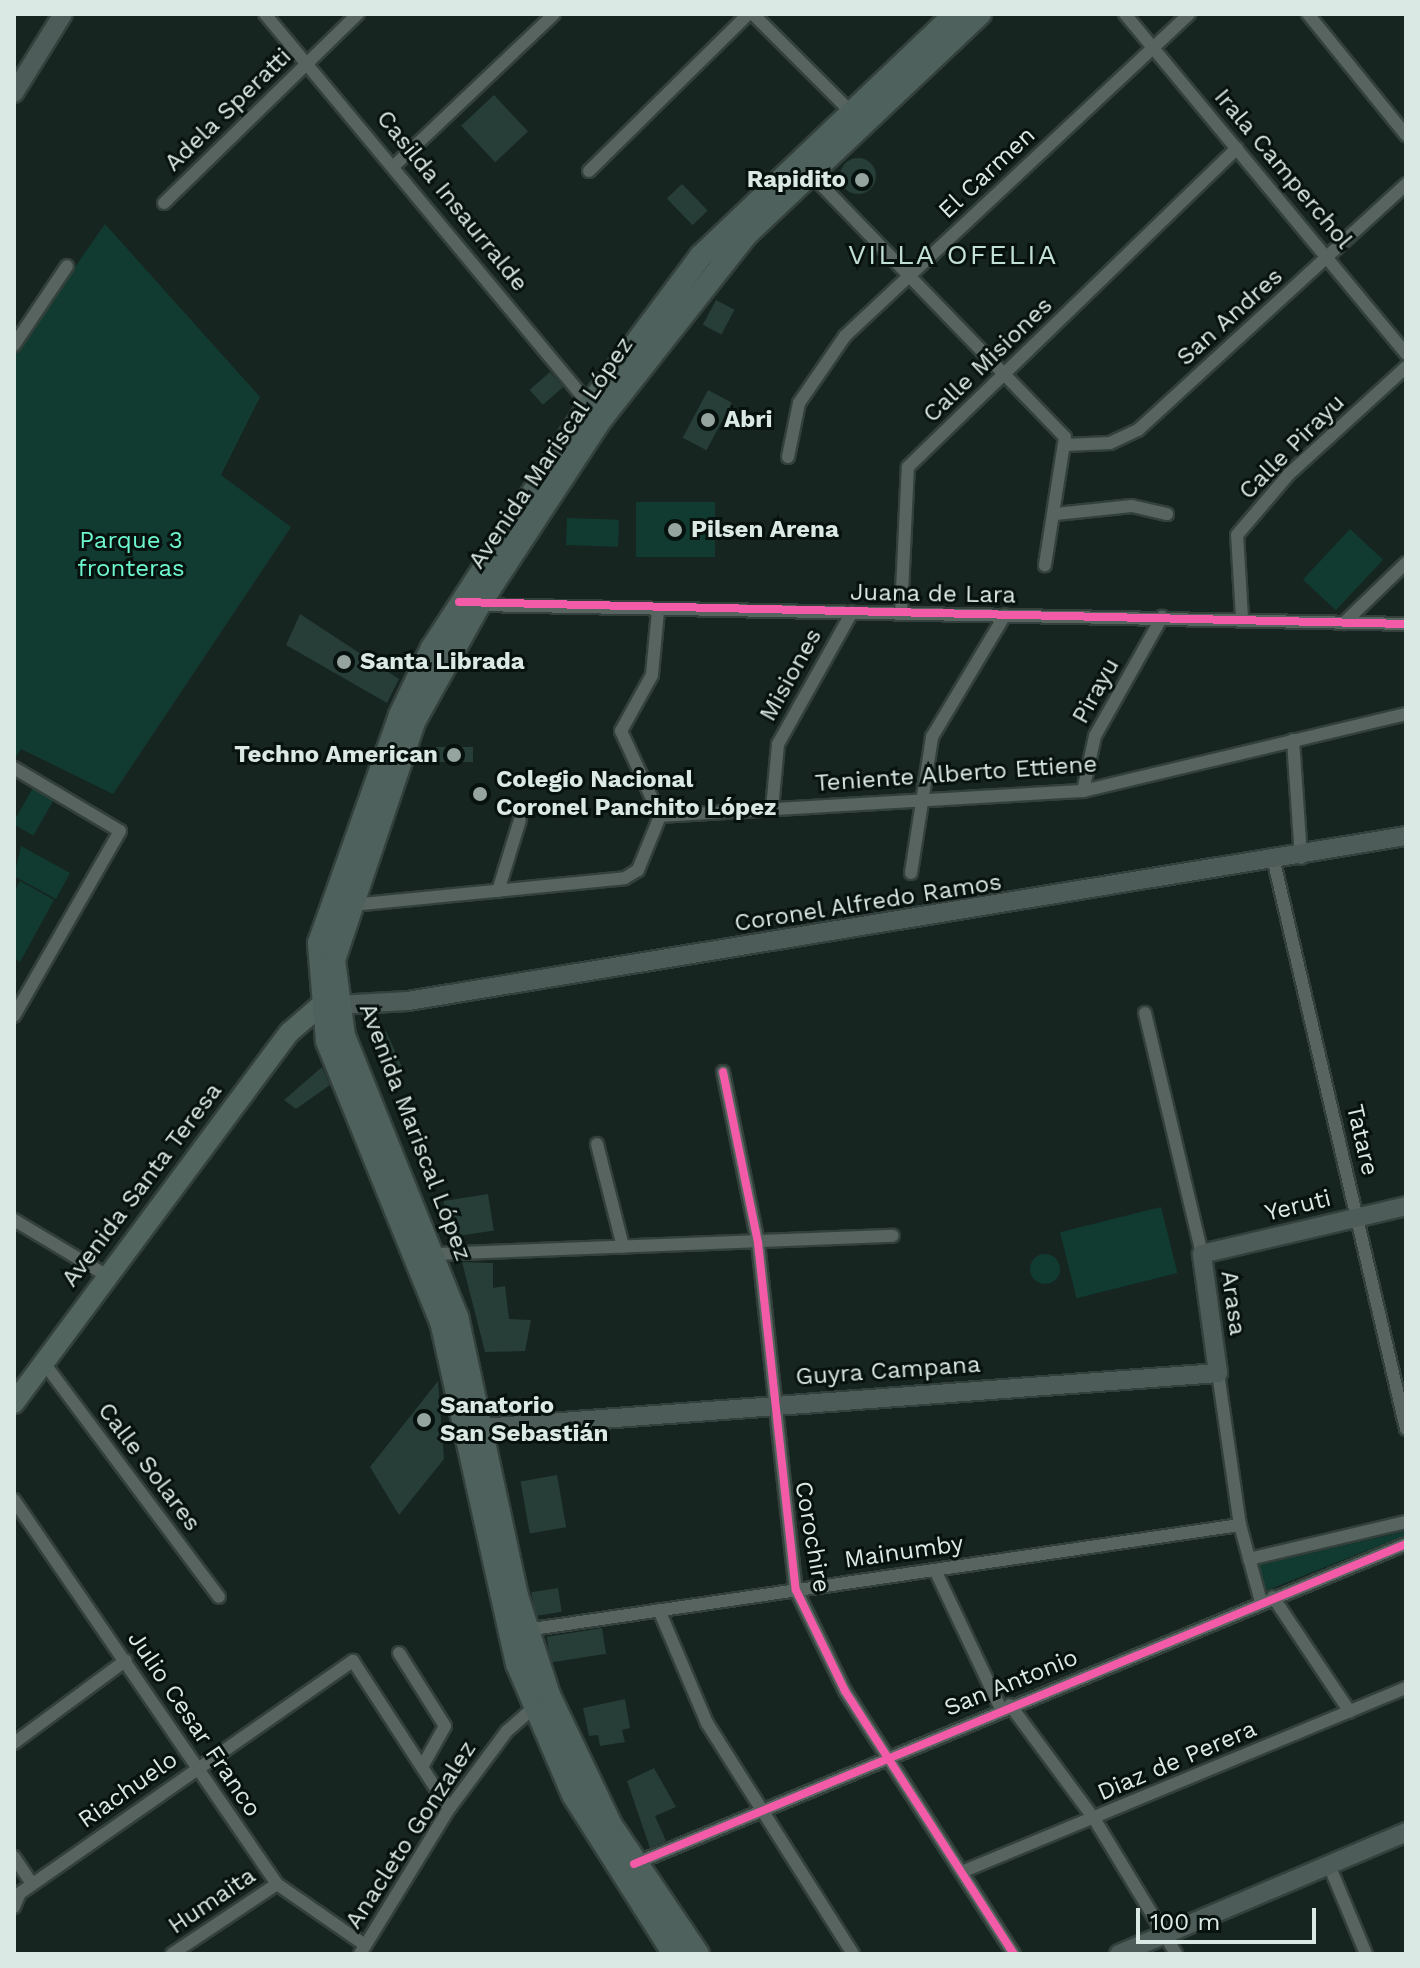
<!DOCTYPE html>
<html>
<head>
<meta charset="utf-8">
<style>
	body { margin:0 }
	#map { position:relative; width:1420px; height:1968px; overflow:hidden; background:#172521; font-family:"Work Sans",sans-serif }
	div>[style] { position:absolute }
	.green>* { inset:0; background:#113b30; transform-origin:0 0 }
	.round { border-radius:50% }
	.building>* { inset:0; background:#263d38; transform-origin:0 0 }
	.roads { filter:drop-shadow(2px 0 #33403b) drop-shadow(-2px 0 #33403b) drop-shadow(0 2px #33403b) drop-shadow(0 -2px #33403b) }
	.street>* { height:12px; margin:-6px; padding:0 6px; transform-origin:6px; border-radius:6px; background:#576460 }
	.secondary>* { height:18px; margin:-9px; padding:0 9px; transform-origin:9px; border-radius:9px; background:#4d5c58 }
	.primary>* { height:20px; margin:-10px; padding:0 10px; transform-origin:10px; border-radius:10px; background:#53655f }
	.highway>* { height:22px; margin:-11px; padding:0 11px; transform-origin:11px; border-radius:11px; background:#4e615c }
	.cycleway>* { height:8px; margin:-4px; padding:0 4px; transform-origin:4px; border-radius:4px; background:#f35aa7 }
	.dots>* { width:22px; height:22px; translate:-50% -50%; box-sizing:border-box; border:4px solid #07110e; border-radius:50% }
	span { translate:-50% -50%; white-space:nowrap; text-align:center; line-height:1.15; -webkit-text-stroke:6px #07110e; paint-order:stroke }
	.street-label { font-size:24px; color:#dae9e3 }
	.poi-label { font-size:24px; color:#dae9e3; font-weight:700 }
	.right { translate:-100% -50%; text-align:right }
	.left { translate:0 -50%; text-align:left }
	.park-label { font-size:24px; color:#6df7ce }
	.quarter-label { font-size:28px; color:#c2e0d5; letter-spacing:2px }
	.frame { position:absolute; inset:0; border:16px solid #dae9e3; pointer-events:none }
	.scale { position:absolute; left:1136px; top:1908px; width:180px; height:36px; box-sizing:border-box; border:4px solid #dae9e3; border-top:0; padding-left:10px; font-size:24px; line-height:28px; white-space:nowrap; color:#dae9e3; -webkit-text-stroke:6px #07110e; paint-order:stroke }
</style>
</head>
<body>
<div id="map">
	<div class="green">
		<i style="clip-path:polygon(105px 224px,260px 397px,221px 475px,291px 527px,113px 794px,21px 749px,14px 760px,14px 355px)"></i>
		<i style="left:636px;top:502px;width:79px;height:55px"></i>
		<i style="left:567px;top:518px;width:52px;height:27px;rotate:2deg"></i>
		<i style="left:1350px;top:529px;width:45px;height:69px;rotate:43deg"></i>
		<i style="left:33px;top:788px;width:24px;height:41px;rotate:30deg"></i>
		<i style="clip-path:polygon(21px 846px,70px 873px,56px 899px,14px 876px)"></i>
		<i style="clip-path:polygon(20px 881px,54px 900px,20px 962px,14px 958px,14px 892px)"></i>
		<i style="left:1161px;top:1207px;width:68px;height:104px;rotate:76deg"></i>
		<i class="round" style="left:1030px;top:1254px;width:30px;height:30px"></i>
		<i style="clip-path:polygon(1406px 1531px,1406px 1535px,1265px 1591px,1259px 1565px)"></i>
	</div>
	<div class="building">
		<i style="left:494px;top:95px;width:50px;height:45px;rotate:47deg"></i>
		<i class="round" style="left:840px;top:158px;width:36px;height:36px"></i>
		<i style="left:682px;top:184px;width:37px;height:21px;rotate:46deg"></i>
		<i style="left:716px;top:300px;width:21px;height:28px;rotate:28deg"></i>
		<i style="left:550px;top:372px;width:20px;height:27px;rotate:49deg"></i>
		<i style="left:708px;top:390px;width:27px;height:54px;rotate:28deg"></i>
		<i style="clip-path:polygon(300px 614px,399px 679px,387px 703px,286px 645px)"></i>
		<i style="left:436px;top:747px;width:37px;height:15px"></i>
		<i style="left:386px;top:1031px;width:39px;height:16px;rotate:66deg"></i>
		<i style="clip-path:polygon(322px 1067px,330px 1085px,296px 1109px,284px 1100px)"></i>
		<i style="left:488px;top:1194px;width:37px;height:45px;rotate:81deg"></i>
		<i style="clip-path:polygon(462px 1262px,493px 1263px,493px 1288px,505px 1286px,509px 1319px,531px 1320px,525px 1351px,485px 1352px)"></i>
		<i style="clip-path:polygon(438px 1381px,444px 1459px,399px 1515px,370px 1467px)"></i>
		<i style="left:557px;top:1475px;width:53px;height:37px;rotate:80deg"></i>
		<i style="left:558px;top:1588px;width:24px;height:27px;rotate:81deg"></i>
		<i style="left:602px;top:1628px;width:26px;height:56px;rotate:81deg"></i>
		<i style="clip-path:polygon(625px 1699px,630px 1728px,622px 1730px,625px 1742px,600px 1746px,598px 1735px,589px 1736px,583px 1708px)"></i>
		<i style="clip-path:polygon(654px 1768px,676px 1807px,655px 1816px,666px 1841px,650px 1848px,627px 1781px)"></i>
	</div>
	<div class="roads">
		<div class="street">
			<i style="left:265px;top:14px;width:513px;rotate:50.29deg"></i>
			<i style="left:753px;top:14px;width:141px;rotate:45deg"></i>
			<i style="left:1125px;top:14px;width:441px;rotate:50.4deg"></i>
			<i style="left:1308px;top:14px;width:156px;rotate:51deg"></i>
			<i style="left:395px;top:165px;width:219px;rotate:-43.5deg"></i>
			<i style="left:807px;top:170px;width:371px;rotate:46deg"></i>
			<i style="left:1065px;top:437px;width:130px;rotate:98.9deg"></i>
			<i style="left:589px;top:171px;width:223px;rotate:-44.6deg"></i>
			<i style="left:164px;top:203px;width:271px;rotate:-44.3deg"></i>
			<i style="left:14px;top:345px;width:95px;rotate:-56.1deg"></i>
			<i style="left:1065px;top:445px;width:45px;rotate:-2.5deg"></i>
			<i style="left:1110px;top:443px;width:31px;rotate:-25deg"></i>
			<i style="left:1138px;top:430px;width:364px;rotate:-42.5deg"></i>
			<i style="left:788px;top:457px;width:55px;rotate:-78.5deg"></i>
			<i style="left:799px;top:403px;width:81px;rotate:-55.5deg"></i>
			<i style="left:845px;top:336px;width:471px;rotate:-43.1deg"></i>
			<i style="left:1056px;top:514px;width:76px;rotate:-6deg"></i>
			<i style="left:1132px;top:506px;width:36px;rotate:13deg"></i>
			<i style="left:478px;top:605px;width:928px;rotate:1.17deg"></i>
			<i style="left:658px;top:611px;width:64px;rotate:95.4deg"></i>
			<i style="left:652px;top:675px;width:64px;rotate:119deg"></i>
			<i style="left:621px;top:731px;width:94px;rotate:65.4deg"></i>
			<i style="left:901px;top:613px;width:146px;rotate:-87.3deg"></i>
			<i style="left:908px;top:467px;width:458px;rotate:-44.1deg"></i>
			<i style="left:1242px;top:618px;width:83px;rotate:-93.4deg"></i>
			<i style="left:1237px;top:535px;width:80px;rotate:-49.6deg"></i>
			<i style="left:1289px;top:474px;width:159px;rotate:-42.4deg"></i>
			<i style="left:1344px;top:623px;width:86px;rotate:-44.1deg"></i>
			<i style="left:1293px;top:740px;width:118px;rotate:86.1deg"></i>
			<i style="left:14px;top:768px;width:123px;rotate:30.7deg"></i>
			<i style="left:120px;top:831px;width:213px;rotate:119.8deg"></i>
			<i style="left:1083px;top:791px;width:56px;rotate:-77.7deg"></i>
			<i style="left:1095px;top:736px;width:137px;rotate:-60.6deg"></i>
			<i style="left:772px;top:809px;width:65px;rotate:-84.7deg"></i>
			<i style="left:778px;top:744px;width:151px;rotate:-60.7deg"></i>
			<i style="left:660px;top:816px;width:424px;rotate:-3.4deg"></i>
			<i style="left:1083px;top:791px;width:332px;rotate:-13.4deg"></i>
			<i style="left:1274px;top:862px;width:582px;rotate:76.89deg"></i>
			<i style="left:911px;top:873px;width:138px;rotate:-81.2deg"></i>
			<i style="left:932px;top:737px;width:142px;rotate:-59.1deg"></i>
			<i style="left:498px;top:891px;width:74px;rotate:-72.8deg"></i>
			<i style="left:352px;top:905px;width:274px;rotate:-5.6deg"></i>
			<i style="left:625px;top:878px;width:15px;rotate:-32deg"></i>
			<i style="left:638px;top:870px;width:58px;rotate:-67.8deg"></i>
			<i style="left:1145px;top:1013px;width:248px;rotate:76.7deg"></i>
			<i style="left:723px;top:1072px;width:175px;rotate:78.4deg"></i>
			<i style="left:758px;top:1243px;width:349px;rotate:83.8deg"></i>
			<i style="left:796px;top:1590px;width:112px;rotate:64.1deg"></i>
			<i style="left:845px;top:1691px;width:313px;rotate:57.3deg"></i>
			<i style="left:597px;top:1144px;width:106px;rotate:75.8deg"></i>
			<i style="left:14px;top:1220px;width:107px;rotate:30.9deg"></i>
			<i style="left:436px;top:1254px;width:457px;rotate:-2.3deg"></i>
			<i style="left:44px;top:1363px;width:292px;rotate:53.2deg"></i>
			<i style="left:1218px;top:1373px;width:154px;rotate:81.8deg"></i>
			<i style="left:1240px;top:1525px;width:80px;rotate:74.7deg"></i>
			<i style="left:14px;top:1500px;width:465px;rotate:55.6deg"></i>
			<i style="left:277px;top:1884px;width:107px;rotate:34.7deg"></i>
			<i style="left:1249px;top:1559px;width:161px;rotate:-13.3deg"></i>
			<i style="left:935px;top:1570px;width:154px;rotate:64.6deg"></i>
			<i style="left:1273px;top:1597px;width:138px;rotate:56.2deg"></i>
			<i style="left:659px;top:1610px;width:123px;rotate:67deg"></i>
			<i style="left:707px;top:1723px;width:273px;rotate:57.7deg"></i>
			<i style="left:526px;top:1630px;width:722px;rotate:-8.37deg"></i>
			<i style="left:399px;top:1653px;width:86px;rotate:57.8deg"></i>
			<i style="left:445px;top:1726px;width:47px;rotate:119.3deg"></i>
			<i style="left:1010px;top:1705px;width:143px;rotate:53.5deg"></i>
			<i style="left:1095px;top:1820px;width:157px;rotate:58.8deg"></i>
			<i style="left:14px;top:1743px;width:139px;rotate:-36.5deg"></i>
			<i style="left:14px;top:1857px;width:32px;rotate:56deg"></i>
			<i style="left:634px;top:1864px;width:836px;rotate:-22.51deg"></i>
			<i style="left:1329px;top:1865px;width:96px;rotate:67.4deg"></i>
			<i style="left:964px;top:1871px;width:478px;rotate:-22.5deg"></i>
			<i style="left:14px;top:1907px;width:15px;rotate:-67deg"></i>
			<i style="left:20px;top:1893px;width:406px;rotate:-34.9deg"></i>
			<i style="left:353px;top:1661px;width:176px;rotate:57deg"></i>
			<i style="left:172px;top:1954px;width:126px;rotate:-33.7deg"></i>
			<i style="left:360px;top:1954px;width:170px;rotate:-58.5deg"></i>
			<i style="left:449px;top:1809px;width:97px;rotate:-53.4deg"></i>
			<i style="left:507px;top:1731px;width:41px;rotate:-41.1deg"></i>
		</div>
		<div class="secondary">
			<i style="left:14px;top:93px;width:93px;rotate:-58.2deg"></i>
			<i style="left:337px;top:1005px;width:71px;rotate:-3.2deg"></i>
			<i style="left:408px;top:1001px;width:1012px;rotate:-9.39deg"></i>
			<i style="left:468px;top:1429px;width:752px;rotate:-4.27deg"></i>
			<i style="left:1218px;top:1373px;width:120px;rotate:-97.7deg"></i>
			<i style="left:1202px;top:1254px;width:210px;rotate:-13.2deg"></i>
			<i style="left:1119px;top:1954px;width:312px;rotate:-23deg"></i>
		</div>
		<div class="primary">
			<i style="left:14px;top:1403px;width:462px;rotate:-53.4deg"></i>
			<i style="left:290px;top:1032px;width:40px;rotate:-41deg"></i>
			<i style="left:320px;top:1006px;width:17px;rotate:-3deg"></i>
		</div>
		<div class="highway">
			<i style="left:674px;top:1954px;width:188px;rotate:-122.4deg"></i>
			<i style="left:573px;top:1795px;width:142px;rotate:-113.1deg"></i>
			<i style="left:517px;top:1664px;width:350px;rotate:-102.5deg"></i>
			<i style="left:441px;top:1322px;width:303px;rotate:-112.1deg"></i>
			<i style="left:327px;top:1041px;width:98px;rotate:-94.7deg"></i>
			<i style="left:319px;top:943px;width:242px;rotate:-70.4deg"></i>
			<i style="left:400px;top:715px;width:74px;rotate:-64.5deg"></i>
			<i style="left:432px;top:648px;width:288px;rotate:-57deg"></i>
			<i style="left:589px;top:406px;width:187px;rotate:-53.3deg"></i>
			<i style="left:701px;top:256px;width:351px;rotate:-43.6deg"></i>
			<i style="left:698px;top:1954px;width:156px;rotate:-124deg"></i>
			<i style="left:611px;top:1825px;width:144px;rotate:-115.5deg"></i>
			<i style="left:549px;top:1695px;width:104px;rotate:-107.9deg"></i>
			<i style="left:517px;top:1596px;width:285px;rotate:-102.1deg"></i>
			<i style="left:457px;top:1317px;width:303px;rotate:-111.9deg"></i>
			<i style="left:344px;top:1036px;width:77px;rotate:-97.5deg"></i>
			<i style="left:334px;top:960px;width:253px;rotate:-71.4deg"></i>
			<i style="left:415px;top:720px;width:132px;rotate:-60.9deg"></i>
			<i style="left:479px;top:605px;width:224px;rotate:-56.7deg"></i>
			<i style="left:602px;top:418px;width:233px;rotate:-51.8deg"></i>
			<i style="left:746px;top:235px;width:322px;rotate:-43.4deg"></i>
		</div>
	</div>
	<div class="cycleway">
		<i style="left:459px;top:602px;width:947px;rotate:1.33deg"></i>
		<i style="left:723px;top:1072px;width:175px;rotate:78.4deg"></i>
		<i style="left:758px;top:1243px;width:349px;rotate:83.8deg"></i>
		<i style="left:796px;top:1590px;width:112px;rotate:64.1deg"></i>
		<i style="left:845px;top:1691px;width:313px;rotate:57.3deg"></i>
		<i style="left:634px;top:1864px;width:836px;rotate:-22.51deg"></i>
	</div>
	<div class="dots">
		<i style="left:862px;top:180px;background:#96a49f"></i>
		<i style="left:708px;top:420px;background:#96a49f"></i>
		<i style="left:675px;top:530px;background:#96a49f"></i>
		<i style="left:344px;top:662px;background:#96a49f"></i>
		<i style="left:454px;top:755px;background:#96a49f"></i>
		<i style="left:480px;top:794px;background:#96a49f"></i>
		<i style="left:424px;top:1420px;background:#96a49f"></i>
	</div>
	<div class="street-label">
		<span style="left:228px;top:110px;rotate:-44deg">Adela Speratti</span>
		<span style="left:1283px;top:169px;rotate:50deg">Irala Camperchol</span>
		<span style="left:987px;top:173px;rotate:-43deg">El Carmen</span>
		<span style="left:452px;top:201px;rotate:51deg">Casilda Insaurralde</span>
		<span style="left:1230px;top:317px;rotate:-42deg">San Andres</span>
		<span style="left:988px;top:360px;rotate:-44deg">Calle Misiones</span>
		<span style="left:1292px;top:447px;rotate:-45deg">Calle Pirayu</span>
		<span style="left:551px;top:453px;rotate:-56deg">Avenida Mariscal López</span>
		<span style="left:933px;top:594px;rotate:1deg">Juana de Lara</span>
		<span style="left:791px;top:675px;rotate:-61deg">Misiones</span>
		<span style="left:1096px;top:691px;rotate:-61deg">Pirayu</span>
		<span style="left:956px;top:774px;rotate:-4deg">Teniente Alberto Ettiene</span>
		<span style="left:868px;top:903px;rotate:-9deg">Coronel Alfredo Ramos</span>
		<span style="left:415px;top:1132px;rotate:69deg">Avenida Mariscal López</span>
		<span style="left:1362px;top:1140px;rotate:77deg">Tatare</span>
		<span style="left:142px;top:1185px;rotate:-53deg">Avenida Santa Teresa</span>
		<span style="left:1298px;top:1206px;rotate:-14deg">Yeruti</span>
		<span style="left:1233px;top:1303px;rotate:82deg">Arasa</span>
		<span style="left:888px;top:1371px;rotate:-4deg">Guyra Campana</span>
		<span style="left:149px;top:1467px;rotate:53deg">Calle Solares</span>
		<span style="left:812px;top:1537px;rotate:80deg">Corochire</span>
		<span style="left:904px;top:1552px;rotate:-8deg">Mainumby</span>
		<span style="left:1011px;top:1683px;rotate:-22deg">San Antonio</span>
		<span style="left:194px;top:1724px;rotate:56deg">Julio Cesar Franco</span>
		<span style="left:1177px;top:1761px;rotate:-23deg">Diaz de Perera</span>
		<span style="left:128px;top:1790px;rotate:-35deg">Riachuelo</span>
		<span style="left:411px;top:1835px;rotate:-57deg">Anacleto Gonzalez</span>
		<span style="left:212px;top:1901px;rotate:-34deg">Humaita</span>
	</div>
	<div class="poi-label">
		<span class="right" style="left:846px;top:180px">Rapidito</span>
		<span class="left" style="left:724px;top:420px">Abri</span>
		<span class="left" style="left:691px;top:530px">Pilsen Arena</span>
		<span class="left" style="left:360px;top:662px">Santa Librada</span>
		<span class="right" style="left:438px;top:755px">Techno American</span>
		<span class="left" style="left:496px;top:794px">Colegio Nacional<br>Coronel Panchito López</span>
		<span class="left" style="left:440px;top:1420px">Sanatorio<br>San Sebastián</span>
	</div>
	<div class="park-label">
		<span style="left:131px;top:555px">Parque 3<br>fronteras</span>
	</div>
	<div class="quarter-label">
		<span style="left:953px;top:255px">VILLA OFELIA</span>
	</div>
	<div class="frame"></div>
	<div class="scale">100 m</div>
</div>
</body>
</html>
